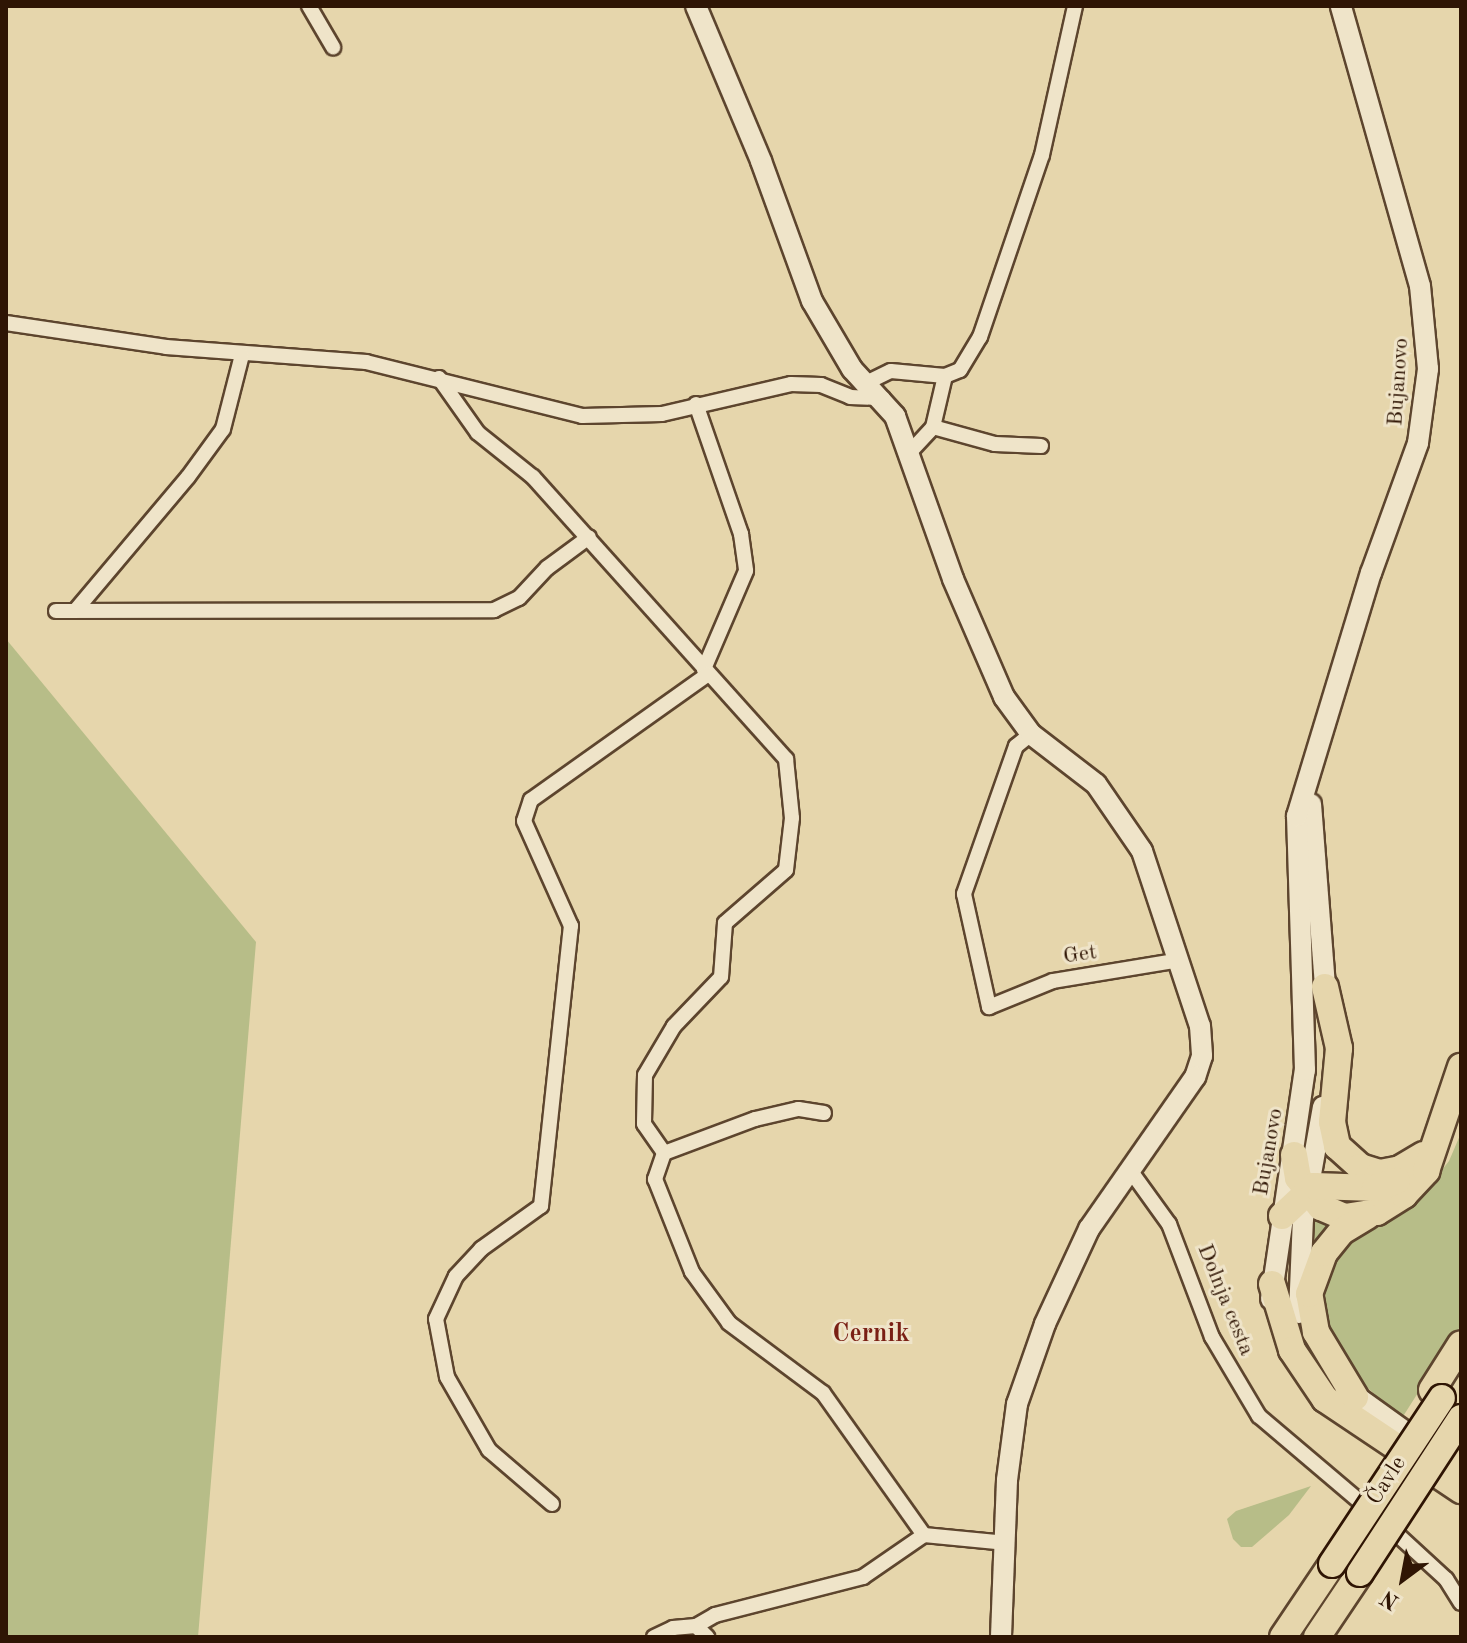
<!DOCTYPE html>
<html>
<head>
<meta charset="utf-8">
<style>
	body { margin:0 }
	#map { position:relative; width:1467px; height:1643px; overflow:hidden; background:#e6d6ac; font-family:"Old Standard TT",serif }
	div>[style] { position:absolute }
	.green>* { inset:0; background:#b7bd88 }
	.roads { filter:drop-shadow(2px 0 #5d452e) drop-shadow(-2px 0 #5d452e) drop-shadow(0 2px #5d452e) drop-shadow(0 -2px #5d452e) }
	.street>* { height:14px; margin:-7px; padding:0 7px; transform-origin:7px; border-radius:7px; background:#efe4c9 }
	.secondary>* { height:20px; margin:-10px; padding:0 10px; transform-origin:10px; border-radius:10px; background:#efe4c9 }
	.highway>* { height:26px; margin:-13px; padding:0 13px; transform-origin:13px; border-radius:13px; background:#e6d6ac }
	.bridges { filter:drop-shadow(2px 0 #2f1504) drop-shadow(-2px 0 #2f1504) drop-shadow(0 2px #2f1504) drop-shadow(0 -2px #2f1504) }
	.highway-bridge>* { height:26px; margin:-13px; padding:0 13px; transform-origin:13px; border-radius:13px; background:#e6d6ac }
	span { translate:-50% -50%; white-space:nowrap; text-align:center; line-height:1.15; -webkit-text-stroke:6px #efe4c9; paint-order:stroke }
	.street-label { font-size:22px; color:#2f1504 }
	.quarter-label { font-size:26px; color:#7a1f14; font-weight:700 }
	.frame { position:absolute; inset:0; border:8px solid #2f1504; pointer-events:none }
	.north { position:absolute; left:1363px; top:1539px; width:80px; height:80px; -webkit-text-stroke:6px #efe4c9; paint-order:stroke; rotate:212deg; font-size:22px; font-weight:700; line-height:32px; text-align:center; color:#2f1504 }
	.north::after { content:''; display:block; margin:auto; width:28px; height:36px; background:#2f1504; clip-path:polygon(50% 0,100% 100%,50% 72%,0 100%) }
</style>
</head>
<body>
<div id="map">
	<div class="green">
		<i style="clip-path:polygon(6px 639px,256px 942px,198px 1637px,6px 1637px)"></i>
		<i style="clip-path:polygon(1461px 1133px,1461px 1325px,1402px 1418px,1355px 1377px,1337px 1351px,1320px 1306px,1325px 1270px,1343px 1247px,1412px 1208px,1449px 1161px)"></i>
		<i style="clip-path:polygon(1314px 1220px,1337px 1225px,1308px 1262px,1310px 1241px)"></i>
		<i style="clip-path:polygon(1311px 1486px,1289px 1515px,1252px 1547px,1241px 1547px,1233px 1539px,1227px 1519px,1236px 1511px)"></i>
	</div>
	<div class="roads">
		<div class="street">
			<i style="left:309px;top:6px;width:48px;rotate:59.7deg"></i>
			<i style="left:6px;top:323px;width:162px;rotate:8.5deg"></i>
			<i style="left:166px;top:347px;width:201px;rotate:4.3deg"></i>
			<i style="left:366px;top:362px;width:223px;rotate:14deg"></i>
			<i style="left:582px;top:416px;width:80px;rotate:-1.4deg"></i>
			<i style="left:662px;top:414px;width:132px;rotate:-13.1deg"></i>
			<i style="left:791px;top:384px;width:30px;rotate:2deg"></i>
			<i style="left:821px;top:385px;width:31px;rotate:22deg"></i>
			<i style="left:850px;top:397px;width:33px;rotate:2deg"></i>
			<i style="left:439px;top:378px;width:67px;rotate:54.7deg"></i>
			<i style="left:478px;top:433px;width:70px;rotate:38.7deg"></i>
			<i style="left:533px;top:477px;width:379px;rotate:48.1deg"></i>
			<i style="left:786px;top:759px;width:59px;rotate:84.2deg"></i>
			<i style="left:792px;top:818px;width:52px;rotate:96.6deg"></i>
			<i style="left:786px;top:870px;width:81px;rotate:139deg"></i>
			<i style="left:725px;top:923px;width:54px;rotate:94.2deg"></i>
			<i style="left:721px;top:977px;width:68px;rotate:133.8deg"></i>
			<i style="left:674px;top:1026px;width:57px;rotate:120.6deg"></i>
			<i style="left:645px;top:1075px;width:49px;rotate:91.2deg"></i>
			<i style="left:644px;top:1124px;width:35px;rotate:55deg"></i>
			<i style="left:868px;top:382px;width:25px;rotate:-26deg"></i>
			<i style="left:891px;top:371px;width:54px;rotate:5.3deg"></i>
			<i style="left:945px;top:376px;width:16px;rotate:-22deg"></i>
			<i style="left:960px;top:370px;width:39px;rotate:-59deg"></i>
			<i style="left:980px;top:337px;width:192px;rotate:-71.2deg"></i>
			<i style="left:1042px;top:155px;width:153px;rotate:-77.5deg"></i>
			<i style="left:696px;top:404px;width:138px;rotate:70.9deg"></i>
			<i style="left:741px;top:534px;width:37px;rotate:82deg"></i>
			<i style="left:746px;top:571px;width:107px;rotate:113.2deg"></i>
			<i style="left:933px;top:427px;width:64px;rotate:15.3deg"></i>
			<i style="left:995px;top:444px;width:46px;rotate:2.5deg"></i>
			<i style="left:910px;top:452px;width:34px;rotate:-47deg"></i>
			<i style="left:933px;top:427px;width:52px;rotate:-76.8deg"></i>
			<i style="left:56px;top:611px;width:438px;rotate:-0.1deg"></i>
			<i style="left:494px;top:610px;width:28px;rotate:-26deg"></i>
			<i style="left:519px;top:598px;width:41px;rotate:-47deg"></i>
			<i style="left:547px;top:568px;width:52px;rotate:-36.4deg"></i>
			<i style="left:75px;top:611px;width:175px;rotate:-49.9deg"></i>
			<i style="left:188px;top:477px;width:59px;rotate:-53.9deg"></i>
			<i style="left:223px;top:429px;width:76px;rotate:-75.6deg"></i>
			<i style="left:1031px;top:734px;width:19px;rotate:141deg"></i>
			<i style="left:1016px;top:746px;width:157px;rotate:109.4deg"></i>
			<i style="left:964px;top:894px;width:116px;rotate:77.5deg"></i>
			<i style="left:989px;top:1007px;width:69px;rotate:-22.1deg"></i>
			<i style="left:1053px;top:981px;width:129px;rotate:-9.4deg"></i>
			<i style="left:824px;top:1113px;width:26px;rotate:-171deg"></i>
			<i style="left:798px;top:1109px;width:44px;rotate:166.9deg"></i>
			<i style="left:755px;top:1119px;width:97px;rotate:159.5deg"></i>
			<i style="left:664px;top:1153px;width:28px;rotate:109deg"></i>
			<i style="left:655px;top:1179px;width:100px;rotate:68.3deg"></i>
			<i style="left:692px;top:1272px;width:63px;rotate:54deg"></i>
			<i style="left:729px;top:1323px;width:117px;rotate:36.7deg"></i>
			<i style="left:823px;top:1393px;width:174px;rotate:54.6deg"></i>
			<i style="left:1130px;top:1170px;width:67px;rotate:54.2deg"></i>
			<i style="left:1169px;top:1224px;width:121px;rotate:69.2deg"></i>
			<i style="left:1212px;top:1337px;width:92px;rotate:59.3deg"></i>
			<i style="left:1259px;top:1416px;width:147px;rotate:40.3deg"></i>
			<i style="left:552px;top:1504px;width:83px;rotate:-139.4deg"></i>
			<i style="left:489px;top:1450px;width:84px;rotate:-119.9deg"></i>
			<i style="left:447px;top:1377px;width:59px;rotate:-100.7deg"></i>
			<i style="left:436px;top:1319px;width:47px;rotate:-65.1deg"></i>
			<i style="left:456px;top:1276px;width:37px;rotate:-47deg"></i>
			<i style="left:481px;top:1249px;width:74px;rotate:-35.6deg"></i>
			<i style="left:541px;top:1206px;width:282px;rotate:-83.9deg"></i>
			<i style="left:571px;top:926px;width:115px;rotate:-114.1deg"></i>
			<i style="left:524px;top:821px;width:22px;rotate:-72deg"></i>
			<i style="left:531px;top:800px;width:217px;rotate:-35.4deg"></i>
			<i style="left:1387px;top:1525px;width:80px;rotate:42.5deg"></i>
			<i style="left:1446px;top:1579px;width:28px;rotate:58deg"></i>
			<i style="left:696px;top:1626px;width:22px;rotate:-30deg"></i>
			<i style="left:715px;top:1615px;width:153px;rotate:-14.4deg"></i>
			<i style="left:863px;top:1577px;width:74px;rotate:-34.5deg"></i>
			<i style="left:924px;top:1535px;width:83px;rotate:5.5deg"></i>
			<i style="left:654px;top:1637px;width:21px;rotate:-25deg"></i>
			<i style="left:673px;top:1628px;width:23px;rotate:-5deg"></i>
			<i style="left:696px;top:1626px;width:16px;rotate:45deg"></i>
		</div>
		<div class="secondary">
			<i style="left:696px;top:6px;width:168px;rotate:67.2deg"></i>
			<i style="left:761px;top:161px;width:149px;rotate:70deg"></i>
			<i style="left:812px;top:301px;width:79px;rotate:59.5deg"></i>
			<i style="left:852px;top:369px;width:64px;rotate:47.5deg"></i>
			<i style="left:895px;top:416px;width:173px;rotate:70.4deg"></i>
			<i style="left:953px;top:579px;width:129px;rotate:66.6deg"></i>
			<i style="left:1004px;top:697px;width:46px;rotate:53.9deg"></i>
			<i style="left:1031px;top:734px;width:82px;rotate:37.6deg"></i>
			<i style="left:1096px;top:784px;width:81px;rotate:55.5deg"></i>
			<i style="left:1142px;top:851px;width:184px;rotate:71.7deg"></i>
			<i style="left:1200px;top:1026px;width:30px;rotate:86deg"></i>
			<i style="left:1202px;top:1056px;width:22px;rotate:108deg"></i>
			<i style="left:1195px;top:1077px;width:185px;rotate:124.9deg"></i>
			<i style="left:1089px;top:1229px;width:105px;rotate:114.9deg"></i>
			<i style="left:1045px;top:1324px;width:85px;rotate:109.3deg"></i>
			<i style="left:1017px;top:1404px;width:77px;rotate:97.5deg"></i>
			<i style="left:1007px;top:1480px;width:157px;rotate:92.2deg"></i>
			<i style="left:1311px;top:804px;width:196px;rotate:85.6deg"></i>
			<i style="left:1271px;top:1299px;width:232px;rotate:-81.6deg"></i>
			<i style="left:1305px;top:1070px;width:254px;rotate:-91.8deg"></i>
			<i style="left:1297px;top:816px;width:254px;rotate:-73.1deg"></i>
			<i style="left:1371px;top:573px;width:138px;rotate:-70.1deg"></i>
			<i style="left:1418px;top:443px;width:75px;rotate:-82.3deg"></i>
			<i style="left:1428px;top:369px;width:83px;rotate:-95.5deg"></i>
			<i style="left:1420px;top:286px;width:291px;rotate:-105.8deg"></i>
			<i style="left:1299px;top:1313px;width:94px;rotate:-87.6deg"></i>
			<i style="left:1303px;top:1219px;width:114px;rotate:-79.9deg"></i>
			<i style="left:1346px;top:1389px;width:96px;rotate:35.7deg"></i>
		</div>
		<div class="highway">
			<i style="left:1325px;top:987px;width:63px;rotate:77.1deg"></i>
			<i style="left:1339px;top:1048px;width:74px;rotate:95.4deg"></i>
			<i style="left:1332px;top:1122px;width:25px;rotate:78deg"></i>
			<i style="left:1337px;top:1146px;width:31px;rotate:42deg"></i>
			<i style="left:1360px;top:1167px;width:21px;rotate:17deg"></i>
			<i style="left:1380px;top:1173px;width:20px;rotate:-11deg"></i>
			<i style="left:1400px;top:1169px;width:27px;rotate:-31deg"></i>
			<i style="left:1294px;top:1155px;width:23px;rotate:80deg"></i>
			<i style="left:1298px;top:1178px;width:37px;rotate:52deg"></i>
			<i style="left:1321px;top:1207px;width:26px;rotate:23deg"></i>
			<i style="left:1345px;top:1217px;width:32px;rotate:-9deg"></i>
			<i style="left:1377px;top:1212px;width:32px;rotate:-32deg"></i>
			<i style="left:1404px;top:1195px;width:33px;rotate:-47deg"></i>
			<i style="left:1426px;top:1171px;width:110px;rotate:-71.4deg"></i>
			<i style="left:1282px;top:1216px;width:44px;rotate:-43.2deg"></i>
			<i style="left:1314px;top:1186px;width:61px;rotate:1.9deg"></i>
			<i style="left:1375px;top:1188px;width:23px;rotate:-18deg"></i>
			<i style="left:1272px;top:1284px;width:69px;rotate:73.1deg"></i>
			<i style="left:1292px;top:1350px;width:59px;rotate:56deg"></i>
			<i style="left:1325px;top:1399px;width:164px;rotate:33.8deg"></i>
			<i style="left:1432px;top:1390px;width:54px;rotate:-57.8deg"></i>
			<i style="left:1355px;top:1397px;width:76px;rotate:-121deg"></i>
			<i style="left:1316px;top:1332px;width:39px;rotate:-100deg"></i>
			<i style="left:1309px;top:1294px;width:44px;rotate:-69.9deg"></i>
			<i style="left:1324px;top:1253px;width:28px;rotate:-51deg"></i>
			<i style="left:1342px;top:1231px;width:29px;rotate:-31deg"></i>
			<i style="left:1444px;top:1457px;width:18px;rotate:16deg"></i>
			<i style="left:1283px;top:1637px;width:88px;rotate:-56.1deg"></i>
			<i style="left:1317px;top:1637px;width:77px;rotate:-56.1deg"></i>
		</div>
	</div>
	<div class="bridges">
		<div class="highway-bridge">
			<i style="left:1332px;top:1564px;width:199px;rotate:-56.5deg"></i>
			<i style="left:1360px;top:1573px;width:185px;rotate:-56.9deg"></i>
		</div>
	</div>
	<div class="street-label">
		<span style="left:1399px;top:382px;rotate:-86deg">Bujanovo</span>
		<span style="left:1080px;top:955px;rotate:-8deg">Get</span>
		<span style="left:1269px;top:1152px;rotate:-80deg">Bujanovo</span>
		<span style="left:1225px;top:1300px;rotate:68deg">Dolnja cesta</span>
		<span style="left:1387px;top:1481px;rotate:-57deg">Čavle</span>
	</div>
	<div class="quarter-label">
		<span style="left:871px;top:1335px">Cernik</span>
	</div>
	<div class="frame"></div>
	<div class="north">N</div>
</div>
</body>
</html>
